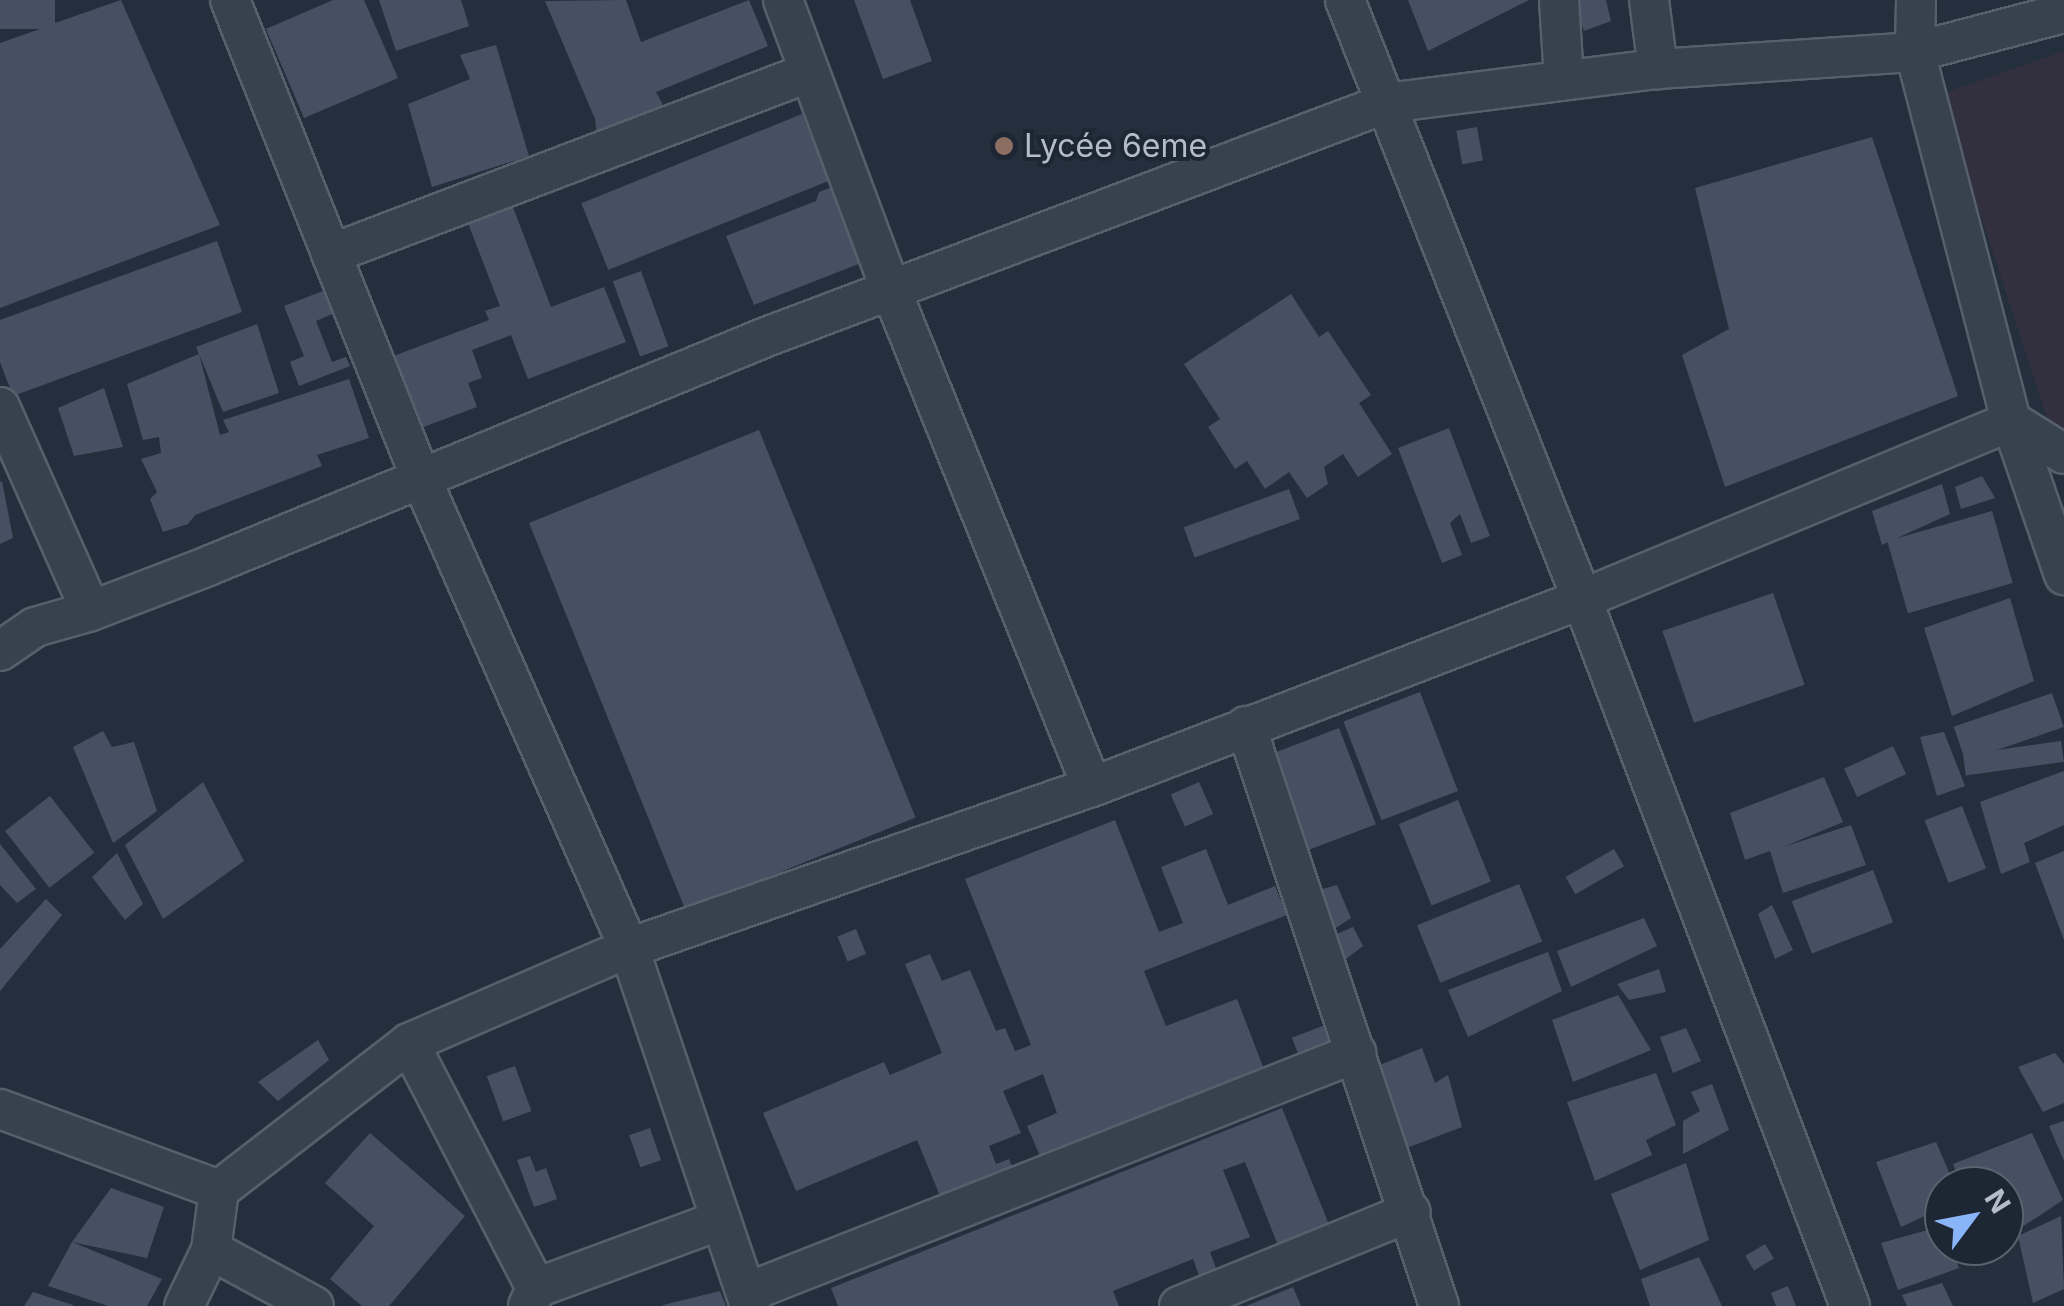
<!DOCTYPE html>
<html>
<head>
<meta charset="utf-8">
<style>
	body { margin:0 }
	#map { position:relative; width:2064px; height:1306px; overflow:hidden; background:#242f3e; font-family:Inter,sans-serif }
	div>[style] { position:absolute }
	.medical>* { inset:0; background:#32303f }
	.building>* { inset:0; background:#455162; transform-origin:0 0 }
	.roads { filter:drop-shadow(2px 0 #565f6c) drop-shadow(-2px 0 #565f6c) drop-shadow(0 2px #565f6c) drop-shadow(0 -2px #565f6c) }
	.minor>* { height:38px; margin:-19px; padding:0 19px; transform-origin:19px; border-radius:19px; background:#38414e }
	.dots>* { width:28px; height:28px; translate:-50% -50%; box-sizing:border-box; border:5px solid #1d2633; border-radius:50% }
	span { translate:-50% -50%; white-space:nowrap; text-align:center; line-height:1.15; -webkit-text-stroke:8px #1d2633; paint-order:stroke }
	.poi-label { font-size:32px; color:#b4bcc9 }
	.left { translate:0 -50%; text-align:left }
	.north { position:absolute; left:1924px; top:1166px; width:100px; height:100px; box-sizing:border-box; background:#1d2633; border:2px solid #59626f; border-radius:50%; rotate:58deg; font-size:28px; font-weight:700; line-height:40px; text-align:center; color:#b4bcc9 }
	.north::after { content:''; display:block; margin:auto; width:35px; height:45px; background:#8ab4f8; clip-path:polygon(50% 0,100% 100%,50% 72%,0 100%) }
</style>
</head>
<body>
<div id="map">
	<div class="medical">
		<i style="clip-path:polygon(2064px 51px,2064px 470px,1941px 94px)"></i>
	</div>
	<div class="building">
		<i style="clip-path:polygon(0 0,55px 0,55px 23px,121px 0,220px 225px,0 308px,0 43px,40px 29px,0 29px)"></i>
		<i style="clip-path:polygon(333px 0,364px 0,398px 78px,304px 118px,266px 29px)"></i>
		<i style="clip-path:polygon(379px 0,461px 0,469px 26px,396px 51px)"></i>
		<i style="clip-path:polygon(626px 0,641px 42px,749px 0,768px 46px,656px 92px,665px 109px,597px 137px,595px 119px,545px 1px)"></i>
		<i style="clip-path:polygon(854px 0,910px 0,932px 61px,883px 79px)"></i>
		<i style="clip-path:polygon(1408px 0,1529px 0,1428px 51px)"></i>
		<i style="clip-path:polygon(1573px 0,1606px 0,1611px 21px,1584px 31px)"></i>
		<i style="clip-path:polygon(496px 45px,529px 156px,432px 187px,408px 104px,470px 79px,460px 55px)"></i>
		<i style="left:802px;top:114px;width:72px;height:238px;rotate:68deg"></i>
		<i style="left:1477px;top:127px;width:34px;height:21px;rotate:80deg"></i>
		<i style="clip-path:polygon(1872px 137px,1958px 396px,1725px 487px,1682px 355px,1729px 329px,1695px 188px)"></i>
		<i style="clip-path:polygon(832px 187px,861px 263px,754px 305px,726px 236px,816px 201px,819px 192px)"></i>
		<i style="clip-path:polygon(511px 202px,551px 307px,604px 287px,626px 342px,528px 379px,511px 335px,472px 350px,482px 378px,468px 383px,477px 407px,418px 429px,391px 357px,489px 320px,485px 311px,500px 306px,466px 218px)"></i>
		<i style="clip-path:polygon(217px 241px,242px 312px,13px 396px,0 362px,0 320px)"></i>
		<i style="left:641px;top:271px;width:80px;height:30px;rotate:70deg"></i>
		<i style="clip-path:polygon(328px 289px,337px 312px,316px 321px,332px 362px,346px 357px,350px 366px,299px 386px,290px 362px,304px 356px,284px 306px)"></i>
		<i style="clip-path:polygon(1291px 294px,1319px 337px,1328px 331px,1371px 395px,1359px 403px,1392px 454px,1358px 477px,1343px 454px,1324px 467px,1328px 484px,1307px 498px,1289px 472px,1265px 489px,1247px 461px,1235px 469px,1208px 427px,1220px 419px,1184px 364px)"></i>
		<i style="clip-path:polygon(257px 324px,279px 393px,223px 412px,199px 354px,220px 435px,229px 432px,223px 420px,349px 379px,369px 438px,317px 455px,322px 466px,195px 515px,188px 524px,163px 532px,150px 499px,157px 492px,141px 459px,161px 453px,159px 437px,143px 440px,127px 384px,199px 354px,196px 347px)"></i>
		<i style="clip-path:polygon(104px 388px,123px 447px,74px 456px,58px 408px)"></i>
		<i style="clip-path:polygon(1449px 428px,1490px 536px,1471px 543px,1460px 514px,1450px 523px,1462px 555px,1442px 563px,1398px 448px)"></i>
		<i style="left:759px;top:430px;width:418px;height:248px;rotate:68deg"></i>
		<i style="clip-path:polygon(1982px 476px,1995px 498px,1961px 509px,1955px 487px)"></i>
		<i style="clip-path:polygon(2px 481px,13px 538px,0 544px,0 482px)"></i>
		<i style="clip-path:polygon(1942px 484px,1950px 514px,1882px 545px,1872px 511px)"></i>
		<i style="left:1289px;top:489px;width:32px;height:112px;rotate:70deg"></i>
		<i style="left:1992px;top:511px;width:75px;height:109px;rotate:74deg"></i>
		<i style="left:1773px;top:593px;width:97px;height:117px;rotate:71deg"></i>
		<i style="clip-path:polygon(2010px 598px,2034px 681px,1952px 716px,1924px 628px)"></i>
		<i style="left:1420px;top:692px;width:106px;height:82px;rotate:69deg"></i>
		<i style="left:2052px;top:693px;width:36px;height:104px;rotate:71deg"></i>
		<i style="left:1339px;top:728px;width:103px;height:82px;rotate:69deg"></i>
		<i style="clip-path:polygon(103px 731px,112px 747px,134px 742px,157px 811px,113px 843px,73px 747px)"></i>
		<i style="clip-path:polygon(1944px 732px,1965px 786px,1937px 796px,1920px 737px)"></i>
		<i style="left:2061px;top:741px;width:21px;height:99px;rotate:82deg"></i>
		<i style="left:1893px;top:746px;width:31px;height:54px;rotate:65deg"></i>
		<i style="clip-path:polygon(2064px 771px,2064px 825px,2024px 843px,2030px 862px,2001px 874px,1980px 802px)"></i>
		<i style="clip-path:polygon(1824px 777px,1843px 822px,1783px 847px,1851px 825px,1866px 865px,1783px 893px,1770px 851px,1745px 860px,1730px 813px)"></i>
		<i style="clip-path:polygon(203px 782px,244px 861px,163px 919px,125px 845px)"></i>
		<i style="left:1199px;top:782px;width:35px;height:31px;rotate:66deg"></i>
		<i style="left:50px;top:796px;width:72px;height:57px;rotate:52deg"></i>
		<i style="left:1458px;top:800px;width:88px;height:64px;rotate:68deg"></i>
		<i style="left:1962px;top:806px;width:67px;height:40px;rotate:69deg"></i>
		<i style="clip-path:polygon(1115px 820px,1159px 932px,1183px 923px,1161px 867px,1206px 849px,1228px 905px,1275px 886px,1287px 915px,1144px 971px,1166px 1026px,1237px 999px,1267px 1077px,1044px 1165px,1027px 1126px,1057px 1113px,1043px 1074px,1003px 1091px,1021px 1133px,989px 1146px,996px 1164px,1009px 1159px,1017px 1179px,945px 1208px,917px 1140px,796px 1191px,763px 1113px,884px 1062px,890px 1075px,942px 1053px,905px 964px,930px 954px,942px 981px,970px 970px,996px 1031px,1005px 1028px,1015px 1051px,1031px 1045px,965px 879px)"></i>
		<i style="clip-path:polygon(0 844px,36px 889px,17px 903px,0 885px)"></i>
		<i style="left:1614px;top:849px;width:20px;height:56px;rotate:60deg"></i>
		<i style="clip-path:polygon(2064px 851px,2064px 940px,2035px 863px)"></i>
		<i style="clip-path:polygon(117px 853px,143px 904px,125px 920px,92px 877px)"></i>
		<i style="left:1873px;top:870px;width:56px;height:87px;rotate:69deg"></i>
		<i style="left:1519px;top:884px;width:62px;height:110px;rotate:68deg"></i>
		<i style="clip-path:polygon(1337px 885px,1351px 918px,1331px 931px,1312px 892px)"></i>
		<i style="clip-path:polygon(46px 899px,62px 915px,0 991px,0 949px)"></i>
		<i style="clip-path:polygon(1772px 905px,1793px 950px,1775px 959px,1758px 914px)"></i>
		<i style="clip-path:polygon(1644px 918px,1657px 946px,1571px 987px,1557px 951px)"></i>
		<i style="clip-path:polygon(1353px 927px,1363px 946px,1346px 959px,1337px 934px)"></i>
		<i style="left:856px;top:929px;width:27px;height:20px;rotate:68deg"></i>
		<i style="clip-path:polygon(1548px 952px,1562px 991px,1468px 1037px,1448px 990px)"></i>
		<i style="clip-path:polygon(1659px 969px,1666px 992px,1629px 1000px,1617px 984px)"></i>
		<i style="clip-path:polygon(1618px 995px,1651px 1050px,1573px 1082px,1552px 1020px)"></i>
		<i style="left:1333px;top:1022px;width:22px;height:44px;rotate:69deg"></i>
		<i style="clip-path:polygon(1686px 1028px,1701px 1061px,1673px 1073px,1660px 1037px)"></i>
		<i style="clip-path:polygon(318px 1040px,329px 1060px,278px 1101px,258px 1082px)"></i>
		<i style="clip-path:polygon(1422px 1048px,1435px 1083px,1448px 1075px,1462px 1127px,1404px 1149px,1375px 1067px)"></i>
		<i style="clip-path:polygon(2055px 1053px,2064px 1064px,2064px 1103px,2043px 1112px,2018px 1067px)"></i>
		<i style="left:515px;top:1066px;width:48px;height:30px;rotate:70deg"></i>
		<i style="clip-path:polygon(1656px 1073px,1676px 1125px,1646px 1140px,1652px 1155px,1595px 1181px,1567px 1102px)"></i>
		<i style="clip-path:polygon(1712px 1084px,1729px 1130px,1683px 1154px,1683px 1121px,1700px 1111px,1691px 1092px)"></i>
		<i style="clip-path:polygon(1282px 1108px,1334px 1237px,1283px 1258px,1245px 1162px,1223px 1170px,1250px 1237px,1210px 1252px,1221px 1282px,1204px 1289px,1193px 1259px,1113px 1291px,1119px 1306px,838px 1306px,831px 1288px)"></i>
		<i style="clip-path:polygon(2064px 1121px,2064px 1161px,2049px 1126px)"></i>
		<i style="left:650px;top:1128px;width:34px;height:22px;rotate:71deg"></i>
		<i style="clip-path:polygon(370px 1133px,465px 1216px,389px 1306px,362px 1306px,330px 1279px,374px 1226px,325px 1183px)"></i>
		<i style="clip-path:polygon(2032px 1133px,2063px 1200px,2022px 1227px,2004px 1208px,2004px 1186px,1962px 1186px,1953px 1164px)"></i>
		<i style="clip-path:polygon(1936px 1142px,1955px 1186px,1944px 1186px,1944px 1207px,1901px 1227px,1876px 1162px)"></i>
		<i style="clip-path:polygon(530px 1156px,536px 1172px,546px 1168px,557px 1199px,534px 1207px,517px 1160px)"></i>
		<i style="clip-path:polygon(1686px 1163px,1709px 1240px,1640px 1270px,1611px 1194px)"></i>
		<i style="clip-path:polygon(111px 1188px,164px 1207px,147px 1258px,72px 1242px,162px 1279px,147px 1306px,108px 1306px,48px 1286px,72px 1242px)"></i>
		<i style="clip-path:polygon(2061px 1216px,2064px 1289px,2033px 1303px,2018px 1236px)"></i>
		<i style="clip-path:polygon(1942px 1226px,1944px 1246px,1950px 1246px,1959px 1268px,1898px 1290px,1881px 1243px)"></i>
		<i style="left:1765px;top:1244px;width:17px;height:23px;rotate:59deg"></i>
		<i style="clip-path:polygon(1699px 1257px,1722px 1306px,1650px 1306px,1641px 1279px)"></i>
		<i style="clip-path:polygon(1942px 1283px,1953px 1306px,1907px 1306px,1902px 1295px)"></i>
		<i style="clip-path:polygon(1788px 1286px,1796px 1306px,1776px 1306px,1771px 1293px)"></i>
		<i style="clip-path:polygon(1293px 1287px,1301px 1306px,1246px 1306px)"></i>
		<i style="clip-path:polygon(720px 1291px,726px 1306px,663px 1306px,663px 1305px)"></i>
		<i style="clip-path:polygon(33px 1292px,73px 1305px,73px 1306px,24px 1306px)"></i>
	</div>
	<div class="roads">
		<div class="minor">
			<i style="left:230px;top:0;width:513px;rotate:68.24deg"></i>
			<i style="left:420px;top:476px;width:516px;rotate:66.12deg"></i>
			<i style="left:629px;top:948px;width:378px;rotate:71.3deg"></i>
			<i style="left:783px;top:0;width:309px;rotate:69.6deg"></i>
			<i style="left:891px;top:290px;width:536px;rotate:67.98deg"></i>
			<i style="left:1559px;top:0;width:79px;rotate:86.4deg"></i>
			<i style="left:1649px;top:0;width:70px;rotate:82.6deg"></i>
			<i style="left:1916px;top:0;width:52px;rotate:91.1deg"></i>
			<i style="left:1915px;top:52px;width:381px;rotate:75.4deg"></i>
			<i style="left:2011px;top:421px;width:163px;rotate:71deg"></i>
			<i style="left:331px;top:254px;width:512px;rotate:-20.8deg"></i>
			<i style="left:0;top:407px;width:223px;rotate:66deg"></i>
			<i style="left:0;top:651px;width:42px;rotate:-34.4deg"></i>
			<i style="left:35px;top:627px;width:58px;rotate:-15.9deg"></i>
			<i style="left:91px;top:611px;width:125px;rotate:-21deg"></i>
			<i style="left:208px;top:566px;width:603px;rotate:-22.31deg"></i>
			<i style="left:766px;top:337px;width:664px;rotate:-20.65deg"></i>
			<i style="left:1387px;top:103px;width:273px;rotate:-7.2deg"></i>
			<i style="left:1658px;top:69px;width:258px;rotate:-3.8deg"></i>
			<i style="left:1915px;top:52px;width:154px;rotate:-14.7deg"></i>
			<i style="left:1246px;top:726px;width:611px;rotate:71.59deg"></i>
			<i style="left:409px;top:1043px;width:276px;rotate:62.6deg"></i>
			<i style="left:536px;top:1288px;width:20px;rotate:114deg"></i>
			<i style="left:0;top:1109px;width:233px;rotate:20.3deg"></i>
			<i style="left:219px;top:1190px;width:61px;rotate:97.6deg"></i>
			<i style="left:211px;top:1250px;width:62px;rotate:115.7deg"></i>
			<i style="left:219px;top:1190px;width:240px;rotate:-37.7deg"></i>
			<i style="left:409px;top:1043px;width:240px;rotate:-23.4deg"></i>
			<i style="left:629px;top:948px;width:490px;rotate:-19.2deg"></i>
			<i style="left:1092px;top:787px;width:525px;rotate:-20.99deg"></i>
			<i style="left:1582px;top:599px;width:644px;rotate:-111.59deg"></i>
			<i style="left:211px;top:1250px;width:117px;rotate:28.5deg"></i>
			<i style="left:536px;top:1288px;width:197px;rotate:-20.2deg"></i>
			<i style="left:746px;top:1293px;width:656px;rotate:-21.48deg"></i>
			<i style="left:1179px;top:1306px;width:250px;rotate:-22.1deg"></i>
			<i style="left:1850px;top:1306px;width:756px;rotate:-110.76deg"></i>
			<i style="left:1582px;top:599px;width:464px;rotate:-22.5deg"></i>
			<i style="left:2011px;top:421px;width:62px;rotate:31.9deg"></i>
		</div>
	</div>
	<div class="dots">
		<i style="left:1004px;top:146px;background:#8d6e63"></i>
	</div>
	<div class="poi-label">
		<span class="left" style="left:1024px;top:146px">Lycée 6eme</span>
	</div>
	<div class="north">N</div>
</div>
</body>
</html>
